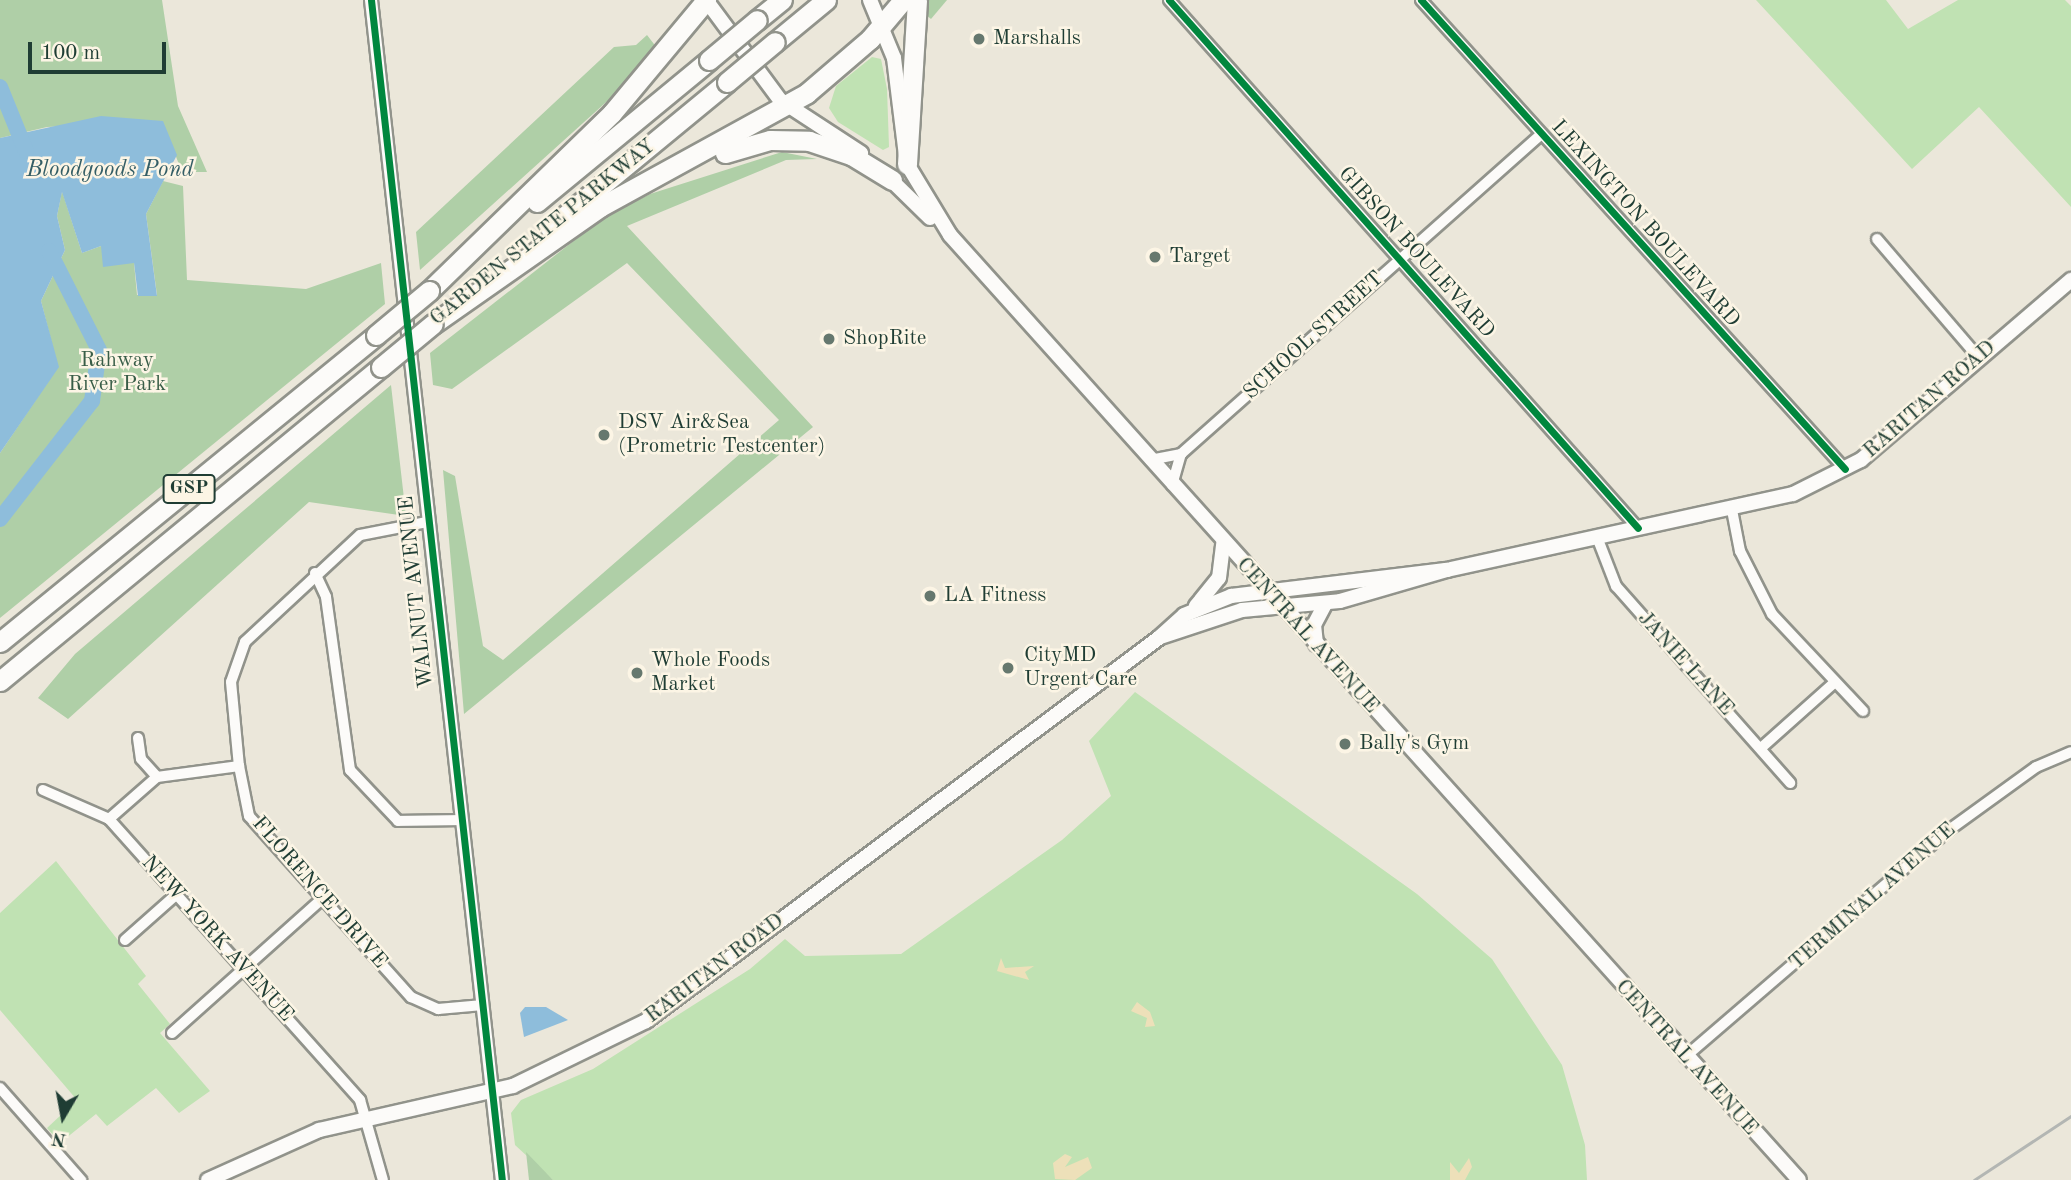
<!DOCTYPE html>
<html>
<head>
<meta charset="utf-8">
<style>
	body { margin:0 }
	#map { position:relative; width:2071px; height:1180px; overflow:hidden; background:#ebe7da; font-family:"Old Standard TT",serif }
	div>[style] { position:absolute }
	.green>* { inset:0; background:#c0e2b3 }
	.forest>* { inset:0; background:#afcfa7 }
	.sand>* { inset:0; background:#ede0b9 }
	.water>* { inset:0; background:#8ebddb }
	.river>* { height:16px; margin:-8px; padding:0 8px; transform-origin:8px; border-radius:8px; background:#8ebddb }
	.roads { filter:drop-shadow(2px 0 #91938b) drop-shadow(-2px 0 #91938b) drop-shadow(0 2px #91938b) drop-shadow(0 -2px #91938b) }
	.minor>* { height:10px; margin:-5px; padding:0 5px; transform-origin:5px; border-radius:5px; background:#fcfbf9 }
	.tertiary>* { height:12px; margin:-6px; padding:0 6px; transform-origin:6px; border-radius:6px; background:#fcfbf9 }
	.secondary>* { height:14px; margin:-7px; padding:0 7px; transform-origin:7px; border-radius:7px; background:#fcfbf9 }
	.motorway>* { height:19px; margin:-9.5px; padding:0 9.5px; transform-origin:9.5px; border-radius:9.5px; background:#fcfbf9 }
	.rail>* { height:2.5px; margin:-1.25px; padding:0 1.25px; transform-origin:1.25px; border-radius:1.25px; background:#b3b6b3 }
	.bridges { filter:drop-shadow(2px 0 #91938b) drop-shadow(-2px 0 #91938b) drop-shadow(0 2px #91938b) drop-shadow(0 -2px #91938b) }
	.motorway-bridge>* { height:19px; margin:-9.5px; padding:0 9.5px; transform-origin:9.5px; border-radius:9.5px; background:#fcfbf9 }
	.cycleway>* { height:7px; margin:-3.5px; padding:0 3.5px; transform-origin:3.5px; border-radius:3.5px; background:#00873e }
	.dots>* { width:19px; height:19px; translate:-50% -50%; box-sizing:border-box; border:4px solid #fcf5e5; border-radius:50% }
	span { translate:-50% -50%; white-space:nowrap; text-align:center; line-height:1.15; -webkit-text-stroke:5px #fcf5e5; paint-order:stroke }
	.shield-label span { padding:2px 5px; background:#fcf5e5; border:2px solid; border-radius:5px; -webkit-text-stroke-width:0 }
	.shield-label { font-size:19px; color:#1f3d34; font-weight:700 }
	.poi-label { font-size:21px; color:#1f3d34 }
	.left { translate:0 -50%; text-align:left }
	.street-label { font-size:21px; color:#1f3d34 }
	.park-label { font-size:21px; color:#385d47 }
	.water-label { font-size:23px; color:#345e66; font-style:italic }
	.north { position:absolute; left:28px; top:1082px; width:70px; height:70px; -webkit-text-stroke:5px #fcf5e5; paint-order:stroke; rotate:190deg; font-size:19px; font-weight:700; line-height:28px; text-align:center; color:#1f3d34 }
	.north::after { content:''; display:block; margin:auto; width:24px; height:32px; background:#1f3d34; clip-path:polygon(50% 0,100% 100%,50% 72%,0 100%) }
	.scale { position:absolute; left:28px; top:42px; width:138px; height:32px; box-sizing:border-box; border:4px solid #1f3d34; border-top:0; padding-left:9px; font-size:21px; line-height:24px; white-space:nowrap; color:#1f3d34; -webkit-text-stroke:5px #fcf5e5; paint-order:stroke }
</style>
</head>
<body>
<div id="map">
	<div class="green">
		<i style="clip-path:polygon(1756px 0,1886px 0,1908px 29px,1958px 0,2065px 0,2071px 6px,2071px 207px,1979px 107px,1912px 169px)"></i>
		<i style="clip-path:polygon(872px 57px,881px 59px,887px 89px,889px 147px,883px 150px,838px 122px,829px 108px,836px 86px)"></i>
		<i style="clip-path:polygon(1135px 692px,1417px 894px,1492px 959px,1562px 1065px,1585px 1145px,1587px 1180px,553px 1180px,515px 1145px,511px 1113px,521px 1100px,593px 1069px,750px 969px,785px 939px,805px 956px,901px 954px,1062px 840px,1111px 796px,1089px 741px)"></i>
		<i style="clip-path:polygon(56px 861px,146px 976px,138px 984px,170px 1024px,160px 1033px,210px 1091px,179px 1113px,156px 1088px,107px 1126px,96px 1114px,60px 1143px,47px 1128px,77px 1100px,0 1010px,0 913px)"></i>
	</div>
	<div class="forest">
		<i style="clip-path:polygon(0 0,162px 0,178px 106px,207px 172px,182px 172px,162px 121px,47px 127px,0 138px)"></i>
		<i style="clip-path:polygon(923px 0,947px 0,931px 19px,920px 10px)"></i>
		<i style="clip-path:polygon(647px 35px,657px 48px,624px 86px,420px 270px,416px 232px,614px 47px,636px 45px)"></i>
		<i style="clip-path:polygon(782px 152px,817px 159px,786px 160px,627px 226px,813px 427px,464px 714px,443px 470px,455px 476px,483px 646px,503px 660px,779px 420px,627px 263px,452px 389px,433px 385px,430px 353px,603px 218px,650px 194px)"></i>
		<i style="clip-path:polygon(163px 181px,183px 186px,187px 280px,306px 289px,381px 263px,385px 304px,0 618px,0 453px,58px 367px,41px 301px,65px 250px,57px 216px,62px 191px,82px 253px,101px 246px,134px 263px,137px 295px,157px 295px,146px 214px)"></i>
		<i style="clip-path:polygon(391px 385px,406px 516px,309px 502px,68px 719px,38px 698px,75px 654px)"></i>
		<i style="clip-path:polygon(526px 1152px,553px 1180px,529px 1180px)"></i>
	</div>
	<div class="sand">
		<i style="clip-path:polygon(1001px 958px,1005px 968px,1034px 966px,1025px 972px,1029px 980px,997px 971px)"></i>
		<i style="clip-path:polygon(1137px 1002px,1150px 1012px,1155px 1026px,1145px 1027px,1147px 1018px,1131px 1011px)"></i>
		<i style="clip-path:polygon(1065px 1154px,1072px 1157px,1065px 1167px,1088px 1157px,1092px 1168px,1075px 1180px,1055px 1179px,1053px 1163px)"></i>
		<i style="clip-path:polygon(1469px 1158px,1472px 1167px,1465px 1180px,1450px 1180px,1450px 1162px,1459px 1173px)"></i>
	</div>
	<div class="water">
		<i style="clip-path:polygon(101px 116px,163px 121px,177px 155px,146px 214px,157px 296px,138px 296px,134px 263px,103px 267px,101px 246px,82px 253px,62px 192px,57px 216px,65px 250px,41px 301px,59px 367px,0 453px,0 138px)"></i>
		<i style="clip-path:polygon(525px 1007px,546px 1007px,568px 1020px,524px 1037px,520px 1013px)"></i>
	</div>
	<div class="river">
		<i style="left:0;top:87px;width:69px;rotate:67.9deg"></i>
		<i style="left:0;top:519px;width:150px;rotate:-52.1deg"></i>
		<i style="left:92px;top:401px;width:51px;rotate:-82.2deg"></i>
		<i style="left:99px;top:350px;width:111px;rotate:-116.8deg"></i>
	</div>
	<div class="roads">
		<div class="minor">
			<i style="left:1169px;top:0;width:706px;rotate:48.39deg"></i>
			<i style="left:1421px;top:0;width:632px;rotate:47.88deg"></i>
			<i style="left:1877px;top:239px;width:157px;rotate:49.4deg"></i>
			<i style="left:1150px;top:460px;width:32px;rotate:-11deg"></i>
			<i style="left:1181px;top:454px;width:482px;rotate:-41.6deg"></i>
			<i style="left:1172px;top:485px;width:32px;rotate:-74deg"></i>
			<i style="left:1732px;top:510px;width:42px;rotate:79deg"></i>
			<i style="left:1740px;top:551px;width:71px;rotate:63.1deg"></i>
			<i style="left:1772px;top:614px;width:133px;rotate:46.8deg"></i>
			<i style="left:427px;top:522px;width:68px;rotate:169deg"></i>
			<i style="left:360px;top:535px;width:157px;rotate:137.1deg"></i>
			<i style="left:245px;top:642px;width:42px;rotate:109.3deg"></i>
			<i style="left:231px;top:682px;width:84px;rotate:84.6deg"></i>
			<i style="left:239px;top:766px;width:51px;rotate:78.7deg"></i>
			<i style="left:249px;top:816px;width:243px;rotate:48.2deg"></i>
			<i style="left:411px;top:997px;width:30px;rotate:24deg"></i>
			<i style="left:438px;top:1009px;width:45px;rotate:-5.1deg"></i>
			<i style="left:1597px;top:537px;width:53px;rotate:68.8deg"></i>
			<i style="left:1616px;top:586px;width:263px;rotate:48.5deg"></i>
			<i style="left:315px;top:573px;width:26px;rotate:65deg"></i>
			<i style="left:326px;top:597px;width:175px;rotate:82.1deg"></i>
			<i style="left:350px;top:770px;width:70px;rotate:46.7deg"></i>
			<i style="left:398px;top:821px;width:62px;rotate:-0.9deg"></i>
			<i style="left:138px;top:738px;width:21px;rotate:82deg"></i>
			<i style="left:141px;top:759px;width:24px;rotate:48deg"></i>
			<i style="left:1761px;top:748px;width:98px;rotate:-41.7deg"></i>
			<i style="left:43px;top:790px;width:72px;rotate:23.7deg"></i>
			<i style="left:109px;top:819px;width:377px;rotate:48.2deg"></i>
			<i style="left:360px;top:1100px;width:83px;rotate:74deg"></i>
			<i style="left:109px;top:819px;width:64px;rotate:-41.2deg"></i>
			<i style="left:157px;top:777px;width:83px;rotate:-7.6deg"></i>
			<i style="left:125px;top:940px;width:69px;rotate:-41.5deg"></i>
			<i style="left:172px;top:1033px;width:201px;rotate:-41.8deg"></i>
			<i style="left:1685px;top:1057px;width:348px;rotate:-40.7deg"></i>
			<i style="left:1949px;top:830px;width:107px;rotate:-35.9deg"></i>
			<i style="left:2036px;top:767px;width:38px;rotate:-23deg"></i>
			<i style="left:0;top:1088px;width:123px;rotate:48.6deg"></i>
		</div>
		<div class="tertiary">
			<i style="left:371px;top:0;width:1187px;rotate:83.67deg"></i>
		</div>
		<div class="secondary">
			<i style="left:706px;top:0;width:124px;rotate:53.5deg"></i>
			<i style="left:780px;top:100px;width:97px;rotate:33.2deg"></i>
			<i style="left:870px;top:0;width:63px;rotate:67.5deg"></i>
			<i style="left:894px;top:58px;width:107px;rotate:83deg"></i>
			<i style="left:907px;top:164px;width:83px;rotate:58.8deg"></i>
			<i style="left:950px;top:235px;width:1270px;rotate:48.06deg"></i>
			<i style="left:885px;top:174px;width:63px;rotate:44.4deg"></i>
			<i style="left:1196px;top:606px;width:36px;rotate:-51deg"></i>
			<i style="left:1219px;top:578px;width:35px;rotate:-83deg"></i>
			<i style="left:1161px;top:636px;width:31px;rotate:-42deg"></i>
			<i style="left:1184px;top:615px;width:51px;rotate:-22deg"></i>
			<i style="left:1231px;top:596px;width:218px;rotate:-6.9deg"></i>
			<i style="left:1447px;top:570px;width:354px;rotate:-12.4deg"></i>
			<i style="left:1793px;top:494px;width:76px;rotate:-26.6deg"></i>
			<i style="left:1861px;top:460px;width:277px;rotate:-40.6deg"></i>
			<i style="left:1316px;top:644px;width:19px;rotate:-96deg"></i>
			<i style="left:1314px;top:625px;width:24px;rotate:-62deg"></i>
			<i style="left:208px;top:1180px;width:122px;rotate:-24.2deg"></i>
			<i style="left:319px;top:1130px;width:199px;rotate:-12.8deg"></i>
			<i style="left:513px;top:1086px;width:148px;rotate:-26deg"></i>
			<i style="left:646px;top:1021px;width:642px;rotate:-36.76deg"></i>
			<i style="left:1160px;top:637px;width:86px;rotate:-18.2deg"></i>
			<i style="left:1242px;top:610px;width:98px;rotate:-5.2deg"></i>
			<i style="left:1340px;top:601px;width:111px;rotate:-16.2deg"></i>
		</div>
		<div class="motorway">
			<i style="left:757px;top:20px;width:32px;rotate:-39deg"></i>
			<i style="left:775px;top:42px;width:66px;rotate:-39.5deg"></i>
			<i style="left:725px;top:153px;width:47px;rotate:-16.1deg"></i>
			<i style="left:770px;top:140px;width:39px;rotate:1deg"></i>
			<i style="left:809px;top:141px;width:44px;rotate:18.4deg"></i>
			<i style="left:851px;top:155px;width:48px;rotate:31.4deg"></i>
			<i style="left:907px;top:164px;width:164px;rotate:-86.5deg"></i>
			<i style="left:537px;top:202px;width:223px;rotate:-39.5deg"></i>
			<i style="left:550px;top:228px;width:229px;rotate:-39.5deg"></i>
			<i style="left:429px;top:291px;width:255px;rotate:-44.2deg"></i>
			<i style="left:612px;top:113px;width:147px;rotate:-50.2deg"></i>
			<i style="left:433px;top:324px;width:204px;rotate:-35deg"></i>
			<i style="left:600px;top:207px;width:236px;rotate:-28.8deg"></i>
			<i style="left:807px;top:93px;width:83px;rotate:-40.6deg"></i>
			<i style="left:870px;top:39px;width:51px;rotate:-49.8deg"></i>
			<i style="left:0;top:642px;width:485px;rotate:-39.2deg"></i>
			<i style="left:0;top:681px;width:494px;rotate:-39.5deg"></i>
		</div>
	</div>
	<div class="rail">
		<i style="left:1974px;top:1180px;width:116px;rotate:-33.4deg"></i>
	</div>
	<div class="bridges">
		<div class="motorway-bridge">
			<i style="left:709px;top:60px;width:62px;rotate:-39.8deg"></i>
			<i style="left:727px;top:82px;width:62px;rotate:-39.8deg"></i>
			<i style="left:376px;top:335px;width:69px;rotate:-39.7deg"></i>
			<i style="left:381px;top:367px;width:67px;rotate:-39.6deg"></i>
		</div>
	</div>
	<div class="cycleway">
		<i style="left:371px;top:0;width:1187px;rotate:83.67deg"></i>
		<i style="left:1169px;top:0;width:706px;rotate:48.39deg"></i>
		<i style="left:1421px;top:0;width:632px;rotate:47.88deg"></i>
	</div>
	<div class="dots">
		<i style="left:979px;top:39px;background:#66786e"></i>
		<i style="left:1155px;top:257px;background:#66786e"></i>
		<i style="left:829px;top:339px;background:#66786e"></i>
		<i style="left:604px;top:435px;background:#66786e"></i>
		<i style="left:930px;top:596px;background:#66786e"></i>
		<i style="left:1008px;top:668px;background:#66786e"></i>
		<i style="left:637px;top:673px;background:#66786e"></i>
		<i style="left:1345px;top:744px;background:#66786e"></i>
	</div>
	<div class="shield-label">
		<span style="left:189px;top:489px">GSP</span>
	</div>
	<div class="poi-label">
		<span class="left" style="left:993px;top:39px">Marshalls</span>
		<span class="left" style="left:1169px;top:257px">Target</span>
		<span class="left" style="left:843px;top:339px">ShopRite</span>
		<span class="left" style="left:618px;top:435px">DSV Air&amp;Sea<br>(Prometric Testcenter)</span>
		<span class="left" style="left:944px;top:596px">LA Fitness</span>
		<span class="left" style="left:1024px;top:668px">CityMD<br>Urgent Care</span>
		<span class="left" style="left:651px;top:673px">Whole Foods<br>Market</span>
		<span class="left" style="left:1359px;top:744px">Bally's Gym</span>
	</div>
	<div class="street-label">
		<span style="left:1645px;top:224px;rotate:48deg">LEXINGTON BOULEVARD</span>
		<span style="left:543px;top:233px;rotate:-39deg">GARDEN STATE PARKWAY</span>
		<span style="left:1416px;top:253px;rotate:48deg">GIBSON BOULEVARD</span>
		<span style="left:1314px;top:336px;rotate:-42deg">SCHOOL STREET</span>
		<span style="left:1930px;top:400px;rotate:-41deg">RARITAN ROAD</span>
		<span style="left:417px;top:592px;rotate:-96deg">WALNUT AVENUE</span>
		<span style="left:1307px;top:636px;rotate:48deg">CENTRAL AVENUE</span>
		<span style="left:1685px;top:664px;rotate:48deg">JANIE LANE</span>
		<span style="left:319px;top:893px;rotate:49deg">FLORENCE DRIVE</span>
		<span style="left:1873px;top:897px;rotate:-41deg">TERMINAL AVENUE</span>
		<span style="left:217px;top:939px;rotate:48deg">NEW YORK AVENUE</span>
		<span style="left:715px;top:969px;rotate:-37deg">RARITAN ROAD</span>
		<span style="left:1686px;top:1058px;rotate:48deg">CENTRAL AVENUE</span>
	</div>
	<div class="park-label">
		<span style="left:117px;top:373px">Rahway<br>River Park</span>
	</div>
	<div class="water-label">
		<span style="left:110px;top:170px">Bloodgoods Pond</span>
	</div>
	<div class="north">N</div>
	<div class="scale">100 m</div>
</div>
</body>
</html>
